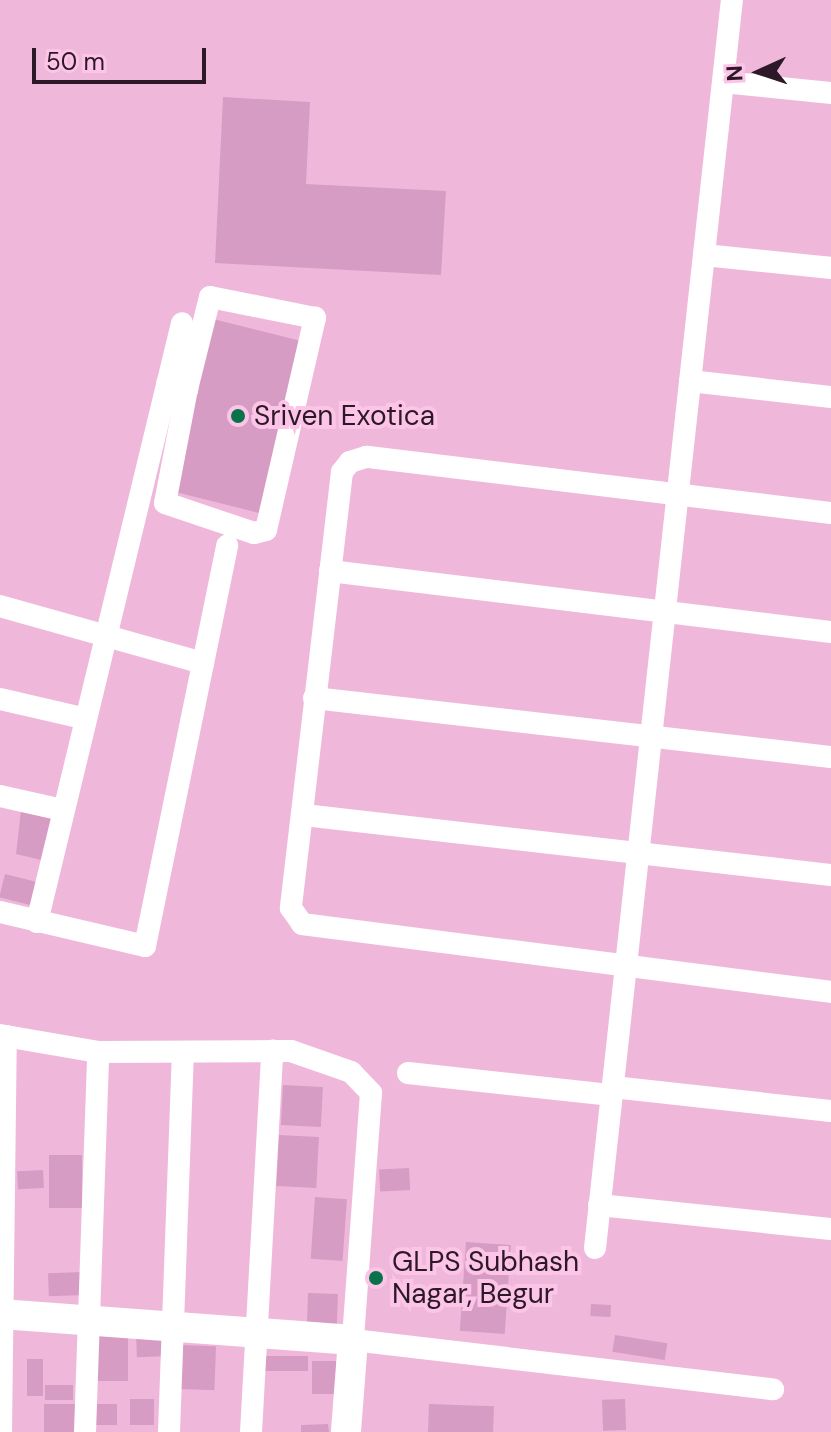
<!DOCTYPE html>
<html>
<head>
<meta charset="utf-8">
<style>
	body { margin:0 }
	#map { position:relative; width:831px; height:1432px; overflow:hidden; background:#efb8db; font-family:"DM Sans",sans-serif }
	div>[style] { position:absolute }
	.building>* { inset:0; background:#d79cc3; transform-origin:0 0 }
	.street>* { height:22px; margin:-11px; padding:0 11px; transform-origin:11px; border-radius:11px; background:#fff }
	.secondary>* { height:30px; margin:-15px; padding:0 15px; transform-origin:15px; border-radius:15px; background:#fff }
	.dots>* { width:22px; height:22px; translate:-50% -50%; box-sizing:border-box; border:4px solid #fcc5e8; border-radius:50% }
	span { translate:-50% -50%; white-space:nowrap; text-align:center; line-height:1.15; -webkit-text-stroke:8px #fcc5e8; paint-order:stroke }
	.poi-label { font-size:28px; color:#2c1826 }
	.left { translate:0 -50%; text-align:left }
	.north { position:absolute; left:719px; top:32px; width:80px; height:80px; -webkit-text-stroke:6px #fcc5e8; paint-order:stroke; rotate:267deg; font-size:22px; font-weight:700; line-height:32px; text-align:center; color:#2c1826 }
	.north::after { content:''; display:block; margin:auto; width:28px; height:36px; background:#2c1826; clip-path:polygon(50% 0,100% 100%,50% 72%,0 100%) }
	.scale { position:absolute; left:32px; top:48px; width:174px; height:36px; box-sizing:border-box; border:4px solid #2c1826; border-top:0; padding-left:10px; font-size:24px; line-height:28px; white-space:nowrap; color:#2c1826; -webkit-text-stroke:6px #fcc5e8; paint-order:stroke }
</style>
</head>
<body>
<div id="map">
	<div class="building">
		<i style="clip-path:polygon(223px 97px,310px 102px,306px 184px,446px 191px,441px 275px,215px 263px)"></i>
		<i style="left:209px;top:318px;width:102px;height:177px;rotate:14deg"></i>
		<i style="clip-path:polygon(21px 810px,52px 817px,41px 860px,16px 854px)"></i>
		<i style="left:5px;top:874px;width:33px;height:24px;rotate:14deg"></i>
		<i style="left:283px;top:1085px;width:40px;height:40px;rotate:3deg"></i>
		<i style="left:279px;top:1135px;width:40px;height:51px;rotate:3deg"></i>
		<i style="left:49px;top:1155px;width:33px;height:53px"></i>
		<i style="left:409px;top:1168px;width:22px;height:30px;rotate:87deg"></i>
		<i style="left:43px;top:1170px;width:18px;height:26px;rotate:87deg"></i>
		<i style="left:315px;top:1197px;width:32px;height:62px;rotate:4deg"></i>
		<i style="left:466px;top:1242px;width:45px;height:89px;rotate:4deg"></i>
		<i style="left:83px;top:1272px;width:23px;height:35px;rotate:88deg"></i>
		<i style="left:308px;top:1293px;width:30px;height:32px;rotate:2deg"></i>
		<i style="left:591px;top:1304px;width:20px;height:12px;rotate:3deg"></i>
		<i style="left:171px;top:1332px;width:24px;height:35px;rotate:88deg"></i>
		<i style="left:615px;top:1335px;width:53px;height:17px;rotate:9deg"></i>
		<i style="left:97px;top:1336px;width:31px;height:45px"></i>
		<i style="left:181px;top:1345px;width:35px;height:44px;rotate:2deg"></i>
		<i style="left:308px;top:1356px;width:15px;height:43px;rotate:90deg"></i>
		<i style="left:43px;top:1359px;width:37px;height:16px;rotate:90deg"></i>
		<i style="left:312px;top:1361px;width:24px;height:33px"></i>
		<i style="left:45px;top:1385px;width:28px;height:15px"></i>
		<i style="left:130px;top:1399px;width:24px;height:26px"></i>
		<i style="left:625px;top:1399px;width:31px;height:23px;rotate:88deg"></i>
		<i style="left:44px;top:1404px;width:34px;height:28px"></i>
		<i style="left:95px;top:1404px;width:22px;height:21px"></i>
		<i style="left:429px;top:1404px;width:65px;height:28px;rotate:2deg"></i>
		<i style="clip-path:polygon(328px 1424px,329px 1432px,301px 1432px,301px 1425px)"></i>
	</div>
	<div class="street">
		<i style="left:723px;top:82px;width:109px;rotate:5.8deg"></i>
		<i style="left:704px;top:255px;width:128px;rotate:5.8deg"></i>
		<i style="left:690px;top:381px;width:142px;rotate:6.5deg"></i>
		<i style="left:167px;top:384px;width:21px;rotate:14deg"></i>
		<i style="left:187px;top:389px;width:116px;rotate:100.9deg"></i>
		<i style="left:165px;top:503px;width:94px;rotate:18.6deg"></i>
		<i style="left:254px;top:533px;width:12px;rotate:-14deg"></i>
		<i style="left:266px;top:530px;width:218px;rotate:-77deg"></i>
		<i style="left:315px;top:318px;width:107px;rotate:-168.7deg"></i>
		<i style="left:210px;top:297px;width:95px;rotate:104deg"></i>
		<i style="left:831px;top:513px;width:468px;rotate:-173.1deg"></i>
		<i style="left:366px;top:457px;width:17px;rotate:163deg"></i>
		<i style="left:350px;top:462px;width:13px;rotate:129deg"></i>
		<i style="left:342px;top:472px;width:439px;rotate:96.7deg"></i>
		<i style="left:291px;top:908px;width:19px;rotate:55deg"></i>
		<i style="left:302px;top:924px;width:533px;rotate:7.32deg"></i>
		<i style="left:330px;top:571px;width:505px;rotate:6.94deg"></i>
		<i style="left:0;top:606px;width:211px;rotate:15.7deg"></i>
		<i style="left:314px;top:698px;width:520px;rotate:6.51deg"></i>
		<i style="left:0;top:699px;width:84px;rotate:13deg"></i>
		<i style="left:0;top:796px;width:64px;rotate:12.7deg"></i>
		<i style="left:304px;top:815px;width:530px;rotate:6.5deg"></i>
		<i style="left:0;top:912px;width:149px;rotate:13.2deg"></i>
		<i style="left:145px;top:946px;width:409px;rotate:-78.4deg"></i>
		<i style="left:37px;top:922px;width:616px;rotate:-76.39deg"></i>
		<i style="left:0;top:1035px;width:99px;rotate:9.8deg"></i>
		<i style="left:98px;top:1052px;width:193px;rotate:-0.3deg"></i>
		<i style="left:291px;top:1051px;width:64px;rotate:19.3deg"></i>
		<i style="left:351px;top:1072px;width:29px;rotate:46deg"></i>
		<i style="left:371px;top:1093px;width:248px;rotate:94.2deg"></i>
		<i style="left:353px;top:1340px;width:423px;rotate:6.7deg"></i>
		<i style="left:408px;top:1073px;width:205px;rotate:6.2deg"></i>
		<i style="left:613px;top:1087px;width:219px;rotate:6.3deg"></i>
		<i style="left:599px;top:1205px;width:233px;rotate:5.9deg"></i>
		<i style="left:595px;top:1248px;width:1255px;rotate:-83.74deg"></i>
		<i style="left:1px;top:1432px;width:396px;rotate:-89.3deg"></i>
		<i style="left:85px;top:1432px;width:380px;rotate:-88deg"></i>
		<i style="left:169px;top:1432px;width:380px;rotate:-87.9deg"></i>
		<i style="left:251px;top:1432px;width:382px;rotate:-86.8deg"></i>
	</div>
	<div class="secondary">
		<i style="left:0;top:1314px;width:354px;rotate:4.2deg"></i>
		<i style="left:353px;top:1340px;width:92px;rotate:94.4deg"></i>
	</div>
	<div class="dots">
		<i style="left:238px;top:416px;background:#09724a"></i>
		<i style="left:376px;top:1278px;background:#09724a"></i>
	</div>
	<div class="poi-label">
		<span class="left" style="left:254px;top:416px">Sriven Exotica</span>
		<span class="left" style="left:392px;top:1278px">GLPS Subhash<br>Nagar, Begur</span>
	</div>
	<div class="north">N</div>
	<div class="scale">50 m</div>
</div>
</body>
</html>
